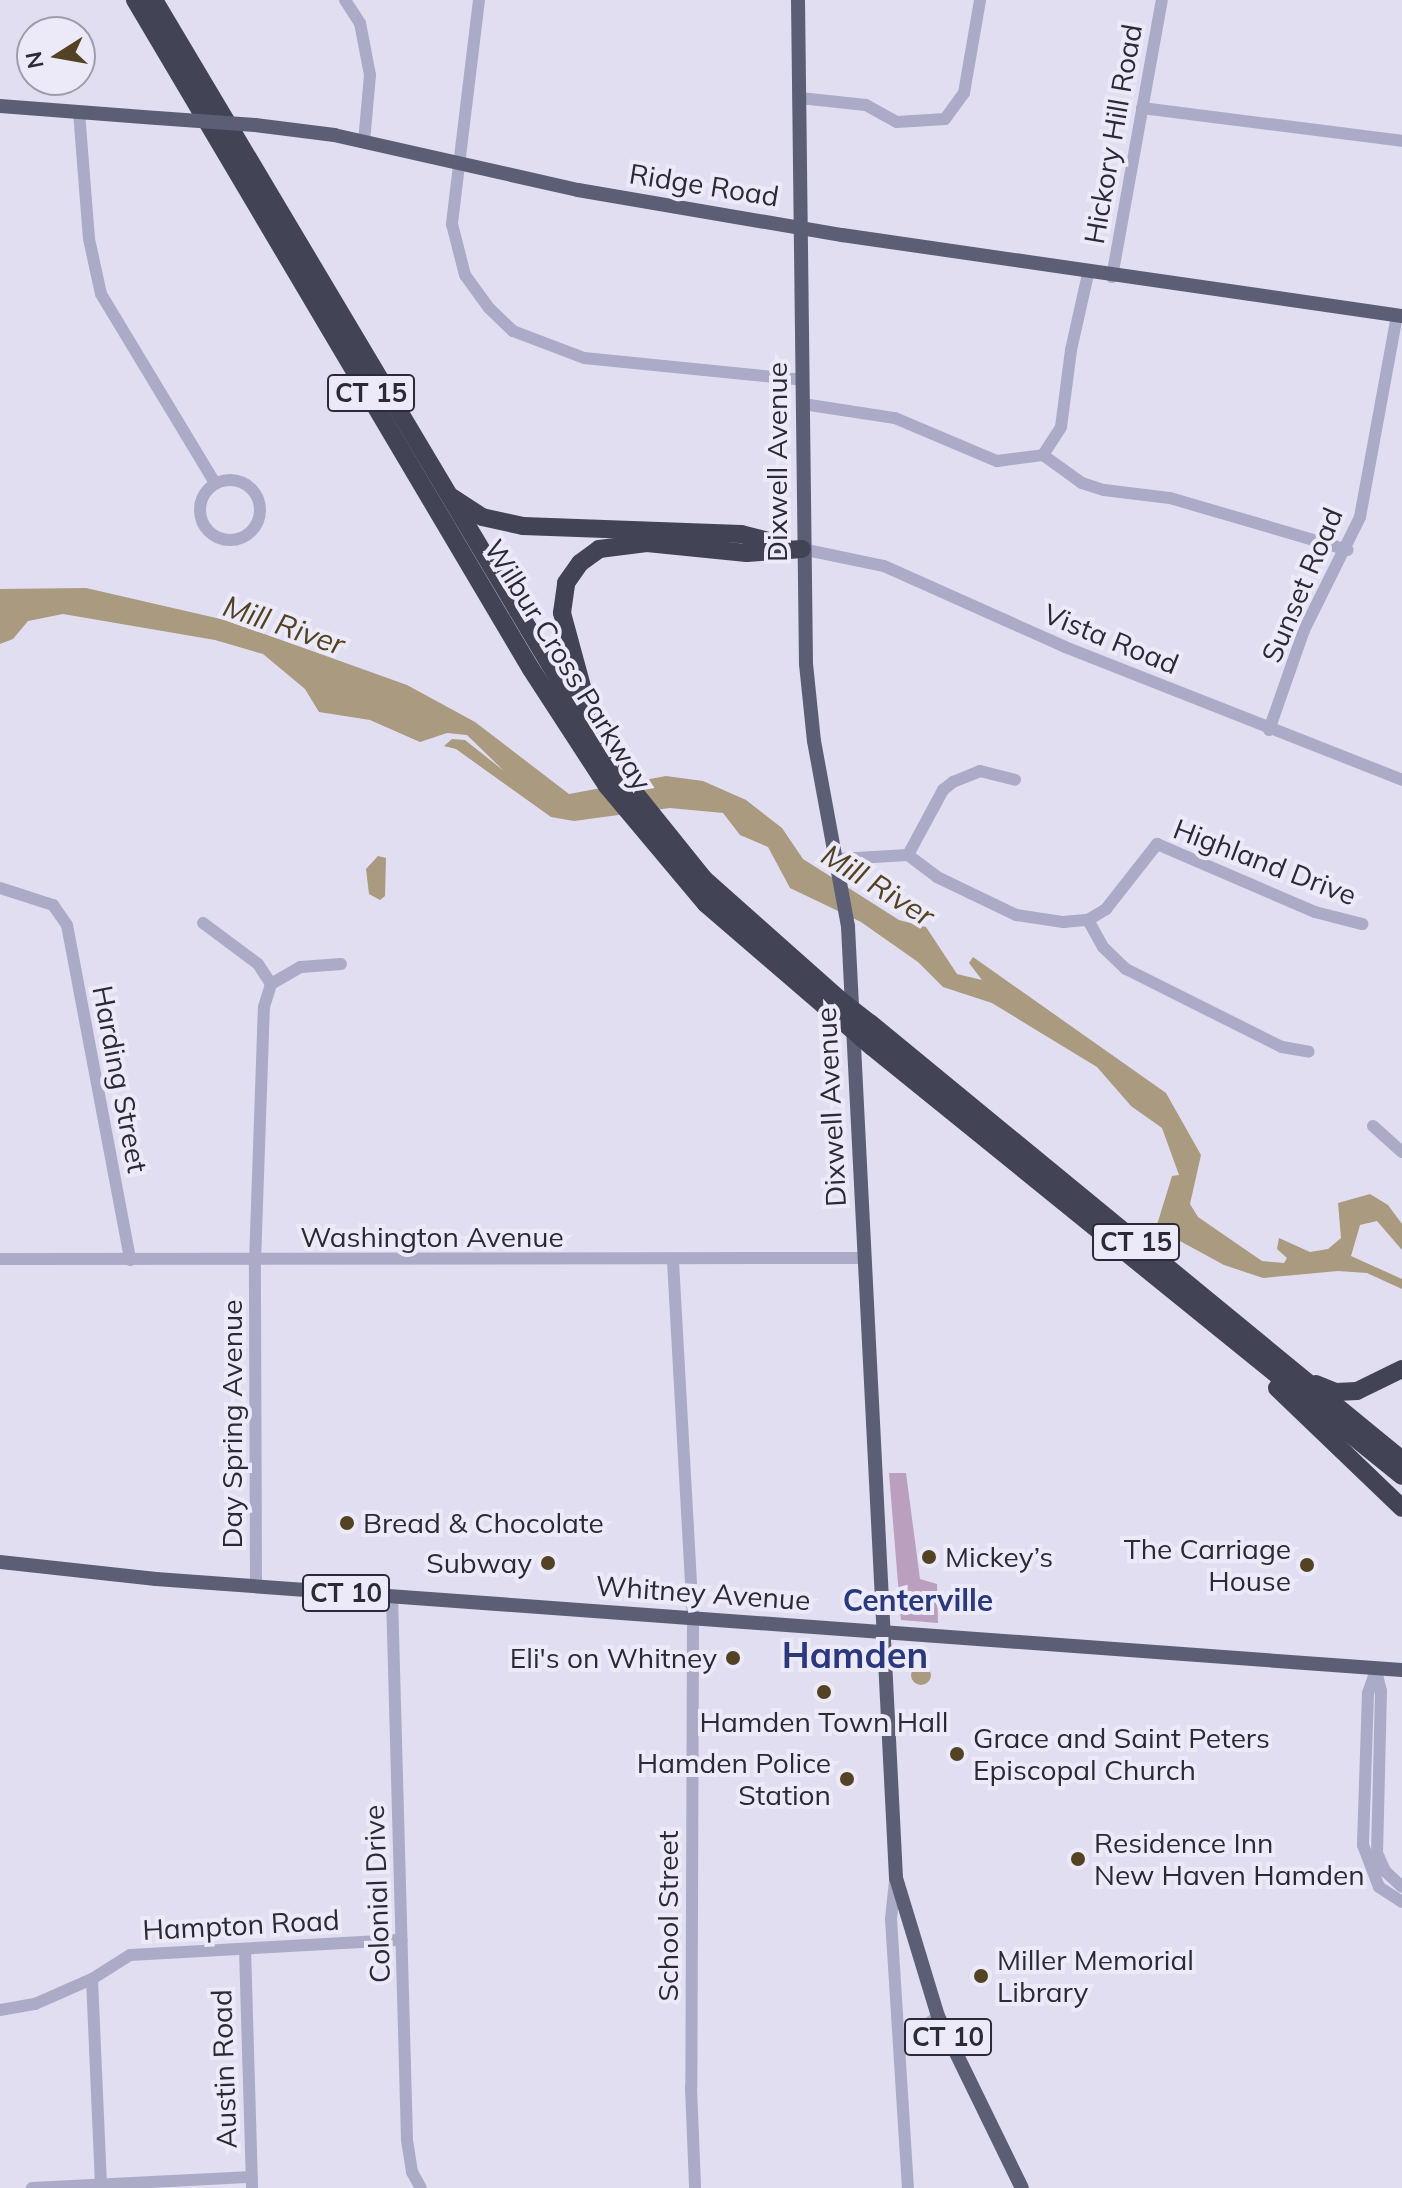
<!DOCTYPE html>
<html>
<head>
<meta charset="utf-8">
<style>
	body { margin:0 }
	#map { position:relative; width:1402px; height:2188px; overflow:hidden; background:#e0def0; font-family:Mulish,sans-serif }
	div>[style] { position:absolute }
	.green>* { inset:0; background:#bb9fbe }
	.water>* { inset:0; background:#aa9a80 }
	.round { border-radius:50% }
	.minor>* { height:12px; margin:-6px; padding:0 6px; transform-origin:6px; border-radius:6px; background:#acabc7 }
	.minor>.ring { margin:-6px; padding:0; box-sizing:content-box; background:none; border:12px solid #acabc7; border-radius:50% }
	.major>* { height:14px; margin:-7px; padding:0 7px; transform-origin:7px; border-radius:7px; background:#5c5e76 }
	.highway>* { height:18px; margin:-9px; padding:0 9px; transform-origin:9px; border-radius:9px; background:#424456 }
	.major-bridge>* { height:14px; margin:-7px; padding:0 7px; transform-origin:7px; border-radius:7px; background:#5c5e76 }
	.highway-bridge>* { height:18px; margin:-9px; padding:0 9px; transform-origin:9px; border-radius:9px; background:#424456 }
	.dots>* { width:22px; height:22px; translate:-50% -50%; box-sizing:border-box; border:4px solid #eceaf8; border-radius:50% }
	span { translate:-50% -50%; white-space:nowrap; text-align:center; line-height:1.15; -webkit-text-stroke:8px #eceaf8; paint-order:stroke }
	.shield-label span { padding:2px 6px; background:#eceaf8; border:2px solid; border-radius:6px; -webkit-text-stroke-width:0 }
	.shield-label { font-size:26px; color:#2a2b36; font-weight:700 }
	.street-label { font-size:28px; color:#2a2b36 }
	.poi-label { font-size:28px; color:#2a2b36 }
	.left { translate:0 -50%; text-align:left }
	.right { translate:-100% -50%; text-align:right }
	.water-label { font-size:30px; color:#534223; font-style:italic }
	.neighbourhood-label { font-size:30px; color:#2a397d; font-weight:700 }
	.district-label { font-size:36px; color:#2a397d; font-weight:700 }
	.north { position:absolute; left:16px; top:16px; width:80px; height:80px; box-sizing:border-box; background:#eceaf8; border:2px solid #9e9eaa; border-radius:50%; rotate:259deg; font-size:22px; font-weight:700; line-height:32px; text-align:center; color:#2a2b36 }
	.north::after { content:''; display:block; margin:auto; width:28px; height:36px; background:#534223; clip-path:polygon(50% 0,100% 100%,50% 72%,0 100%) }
</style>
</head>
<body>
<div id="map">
	<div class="green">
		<i style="clip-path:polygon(889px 1473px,906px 1473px,920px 1579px,937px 1584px,938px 1623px,901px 1620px)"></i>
	</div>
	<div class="water">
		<i style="clip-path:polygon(86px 588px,225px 620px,407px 685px,475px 722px,569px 794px,666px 776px,703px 781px,746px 800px,782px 828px,803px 859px,899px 920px,926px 927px,957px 974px,982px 980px,969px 963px,973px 957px,1166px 1093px,1201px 1155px,1190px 1204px,1198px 1217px,1262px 1261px,1284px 1263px,1287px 1258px,1277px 1249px,1279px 1238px,1310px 1252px,1328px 1249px,1341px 1238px,1338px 1203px,1370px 1194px,1388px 1205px,1402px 1224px,1402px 1250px,1377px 1221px,1360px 1225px,1351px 1256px,1402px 1279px,1402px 1289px,1367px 1273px,1338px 1271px,1263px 1278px,1224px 1265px,1156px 1228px,1172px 1176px,1179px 1175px,1162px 1128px,1131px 1106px,1097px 1067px,992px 1003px,943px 987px,918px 962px,861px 922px,790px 888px,768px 847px,740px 835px,723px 813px,670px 808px,574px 821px,551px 817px,456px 749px,444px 746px,452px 739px,465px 740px,504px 771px,467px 735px,447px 733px,420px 742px,370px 720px,319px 712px,305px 689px,263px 654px,215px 640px,63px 614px,28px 621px,13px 639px,0 644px,0 589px)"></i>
		<i style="clip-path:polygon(378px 856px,386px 858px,385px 896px,380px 900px,369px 894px,366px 869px)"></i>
		<i class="round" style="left:911px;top:1665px;width:20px;height:20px"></i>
	</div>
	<div class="minor">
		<i style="left:345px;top:0;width:27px;rotate:57deg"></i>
		<i style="left:360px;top:23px;width:53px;rotate:79.1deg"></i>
		<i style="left:370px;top:75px;width:67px;rotate:95.1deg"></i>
		<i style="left:479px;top:0;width:226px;rotate:96.9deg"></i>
		<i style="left:452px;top:224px;width:53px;rotate:75.7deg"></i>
		<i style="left:465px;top:275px;width:41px;rotate:54deg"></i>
		<i style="left:489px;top:308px;width:33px;rotate:44deg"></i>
		<i style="left:513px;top:331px;width:76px;rotate:20.8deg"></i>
		<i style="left:584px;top:358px;width:220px;rotate:5.7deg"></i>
		<i style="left:800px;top:98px;width:66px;rotate:6.1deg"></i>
		<i style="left:866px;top:105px;width:35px;rotate:29deg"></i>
		<i style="left:897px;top:122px;width:48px;rotate:-3.6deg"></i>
		<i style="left:945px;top:119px;width:32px;rotate:-54deg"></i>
		<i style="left:964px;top:93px;width:94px;rotate:-80.2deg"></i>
		<i style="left:1142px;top:108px;width:262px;rotate:7.2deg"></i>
		<i style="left:79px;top:112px;width:127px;rotate:85.5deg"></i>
		<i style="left:89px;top:239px;width:56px;rotate:77.7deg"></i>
		<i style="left:101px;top:294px;width:221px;rotate:58.9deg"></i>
		<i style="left:1112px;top:277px;width:281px;rotate:-79.8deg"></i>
		<i style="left:803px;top:404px;width:93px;rotate:8.7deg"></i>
		<i style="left:895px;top:418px;width:111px;rotate:22.9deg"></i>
		<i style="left:997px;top:461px;width:46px;rotate:-7.4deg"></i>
		<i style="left:1043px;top:455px;width:33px;rotate:-57deg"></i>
		<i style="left:1061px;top:427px;width:78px;rotate:-82.6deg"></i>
		<i style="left:1071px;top:350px;width:78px;rotate:-77.4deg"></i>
		<i style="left:1043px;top:455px;width:48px;rotate:35.7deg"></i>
		<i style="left:1082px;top:483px;width:23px;rotate:18deg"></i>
		<i style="left:1104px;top:490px;width:66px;rotate:6.9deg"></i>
		<i style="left:1170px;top:498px;width:185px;rotate:16.3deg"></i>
		<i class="ring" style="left:200px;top:480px;width:48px;height:48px"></i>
		<i style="left:802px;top:549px;width:84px;rotate:11.7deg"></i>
		<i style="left:884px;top:566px;width:198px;rotate:24.1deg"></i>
		<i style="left:1065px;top:647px;width:362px;rotate:21.5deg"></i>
		<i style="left:1269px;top:730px;width:106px;rotate:-70.7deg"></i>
		<i style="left:1304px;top:630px;width:126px;rotate:-63.6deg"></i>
		<i style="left:1360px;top:517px;width:205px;rotate:-79.6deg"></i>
		<i style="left:908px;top:855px;width:74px;rotate:-61.7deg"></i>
		<i style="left:943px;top:790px;width:13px;rotate:-39deg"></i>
		<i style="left:953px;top:782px;width:29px;rotate:-22deg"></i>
		<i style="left:980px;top:771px;width:36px;rotate:14deg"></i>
		<i style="left:838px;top:859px;width:70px;rotate:-3.3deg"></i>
		<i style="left:908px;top:855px;width:36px;rotate:37deg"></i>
		<i style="left:937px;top:877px;width:88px;rotate:25.7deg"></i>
		<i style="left:1016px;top:915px;width:48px;rotate:8.5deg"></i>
		<i style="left:1063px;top:922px;width:25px;rotate:-5deg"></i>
		<i style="left:1088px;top:920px;width:21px;rotate:-31deg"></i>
		<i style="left:1106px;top:909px;width:83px;rotate:-51.9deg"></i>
		<i style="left:1157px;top:844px;width:172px;rotate:23.3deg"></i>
		<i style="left:1315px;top:912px;width:49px;rotate:14.3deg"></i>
		<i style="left:0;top:888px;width:56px;rotate:17.8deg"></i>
		<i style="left:53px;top:905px;width:24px;rotate:55deg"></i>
		<i style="left:67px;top:925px;width:341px;rotate:79.3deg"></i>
		<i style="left:1088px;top:920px;width:31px;rotate:61deg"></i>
		<i style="left:1103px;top:947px;width:32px;rotate:44deg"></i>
		<i style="left:1126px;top:969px;width:174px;rotate:26.6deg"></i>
		<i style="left:1282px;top:1047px;width:27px;rotate:10deg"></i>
		<i style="left:203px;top:923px;width:69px;rotate:36.7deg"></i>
		<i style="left:258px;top:964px;width:24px;rotate:57deg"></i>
		<i style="left:1373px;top:1126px;width:39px;rotate:42deg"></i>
		<i style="left:0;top:1259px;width:864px;rotate:-0.07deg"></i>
		<i style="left:673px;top:1261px;width:358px;rotate:86.8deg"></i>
		<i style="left:693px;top:1618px;width:469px;rotate:90.2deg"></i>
		<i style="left:691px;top:2087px;width:101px;rotate:87.7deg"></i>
		<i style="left:256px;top:1585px;width:323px;rotate:-90.2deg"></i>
		<i style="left:255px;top:1262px;width:255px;rotate:-88deg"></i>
		<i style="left:264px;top:1007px;width:24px;rotate:-73deg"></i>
		<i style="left:271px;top:984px;width:34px;rotate:-30deg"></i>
		<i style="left:301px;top:967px;width:40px;rotate:-4.3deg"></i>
		<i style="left:392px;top:1596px;width:544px;rotate:88.42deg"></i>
		<i style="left:407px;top:2140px;width:32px;rotate:81deg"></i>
		<i style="left:412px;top:2172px;width:18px;rotate:61deg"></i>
		<i style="left:1376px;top:1670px;width:24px;rotate:109deg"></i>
		<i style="left:1368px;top:1693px;width:152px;rotate:91.9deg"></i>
		<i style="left:1363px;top:1845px;width:45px;rotate:69.1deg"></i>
		<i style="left:1379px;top:1887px;width:27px;rotate:33deg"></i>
		<i style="left:1376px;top:1670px;width:22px;rotate:77deg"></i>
		<i style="left:1381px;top:1691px;width:162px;rotate:91.4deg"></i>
		<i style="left:1377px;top:1853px;width:20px;rotate:66deg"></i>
		<i style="left:1385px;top:1871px;width:23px;rotate:43deg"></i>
		<i style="left:895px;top:1881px;width:38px;rotate:96deg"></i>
		<i style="left:891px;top:1919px;width:270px;rotate:86.4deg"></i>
		<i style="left:245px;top:1949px;width:239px;rotate:88.3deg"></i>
		<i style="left:92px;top:1979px;width:207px;rotate:87.5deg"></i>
		<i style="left:0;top:2010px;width:36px;rotate:-10deg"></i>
		<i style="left:35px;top:2004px;width:62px;rotate:-23.7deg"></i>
		<i style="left:92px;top:1979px;width:45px;rotate:-32.3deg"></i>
		<i style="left:130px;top:1955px;width:272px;rotate:-3.2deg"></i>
		<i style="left:902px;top:2050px;width:10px;rotate:-66deg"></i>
		<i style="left:906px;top:2041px;width:41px;rotate:-38deg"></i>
		<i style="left:32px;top:2188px;width:220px;rotate:-2.9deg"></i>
	</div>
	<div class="major">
		<i style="left:798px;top:0;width:664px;rotate:89.31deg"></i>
		<i style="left:806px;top:664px;width:77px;rotate:84.1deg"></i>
		<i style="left:814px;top:741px;width:189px;rotate:79.6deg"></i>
		<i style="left:848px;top:927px;width:952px;rotate:87.11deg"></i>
		<i style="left:896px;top:1878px;width:144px;rotate:73.1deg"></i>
		<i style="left:938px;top:2016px;width:191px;rotate:64deg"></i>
		<i style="left:0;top:106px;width:157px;rotate:4.4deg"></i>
		<i style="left:255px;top:125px;width:80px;rotate:7.2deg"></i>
		<i style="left:334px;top:135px;width:250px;rotate:12.7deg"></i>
		<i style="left:578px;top:190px;width:268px;rotate:9.7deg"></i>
		<i style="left:842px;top:235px;width:566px;rotate:8.23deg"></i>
		<i style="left:0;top:1562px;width:157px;rotate:6.2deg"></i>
		<i style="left:156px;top:1579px;width:1249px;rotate:4.18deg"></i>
	</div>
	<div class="highway">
		<i style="left:135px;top:0;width:777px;rotate:59.38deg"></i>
		<i style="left:531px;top:669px;width:140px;rotate:57deg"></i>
		<i style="left:607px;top:786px;width:154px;rotate:50deg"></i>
		<i style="left:706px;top:904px;width:178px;rotate:40.7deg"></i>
		<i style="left:154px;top:0;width:875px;rotate:59.22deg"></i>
		<i style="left:602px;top:752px;width:163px;rotate:51.2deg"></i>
		<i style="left:704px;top:879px;width:181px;rotate:41.6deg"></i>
		<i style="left:450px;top:496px;width:38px;rotate:33deg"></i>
		<i style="left:482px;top:517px;width:42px;rotate:12.4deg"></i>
		<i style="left:523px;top:526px;width:218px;rotate:2.1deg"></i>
		<i style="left:741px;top:534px;width:44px;rotate:14.3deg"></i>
		<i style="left:590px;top:716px;width:107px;rotate:-105.2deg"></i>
		<i style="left:562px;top:613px;width:30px;rotate:-82deg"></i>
		<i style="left:566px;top:583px;width:24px;rotate:-55deg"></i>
		<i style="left:580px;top:563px;width:24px;rotate:-36deg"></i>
		<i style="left:599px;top:549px;width:48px;rotate:-7.1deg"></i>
		<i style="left:647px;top:543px;width:100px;rotate:5.7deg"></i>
		<i style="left:747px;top:553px;width:55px;rotate:-4.2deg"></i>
		<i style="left:870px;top:1023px;width:688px;rotate:39.4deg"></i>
		<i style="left:871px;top:1046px;width:683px;rotate:39deg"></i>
		<i style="left:1316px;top:1384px;width:22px;rotate:22deg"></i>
		<i style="left:1336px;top:1392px;width:21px;rotate:-3deg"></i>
		<i style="left:1357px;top:1391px;width:50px;rotate:-26.1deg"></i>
		<i style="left:1277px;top:1388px;width:173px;rotate:43.8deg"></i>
	</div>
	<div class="major-bridge">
		<i style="left:157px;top:118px;width:98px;rotate:4.1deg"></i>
	</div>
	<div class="highway-bridge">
		<i style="left:839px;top:999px;width:39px;rotate:38deg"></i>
		<i style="left:841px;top:1020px;width:40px;rotate:41deg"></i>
	</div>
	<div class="dots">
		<i style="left:347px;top:1523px;background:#534223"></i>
		<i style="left:929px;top:1557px;background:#534223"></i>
		<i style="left:548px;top:1563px;background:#534223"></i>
		<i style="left:1307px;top:1565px;background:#534223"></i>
		<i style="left:733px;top:1658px;background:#534223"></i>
		<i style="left:824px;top:1692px;background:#534223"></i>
		<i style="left:957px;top:1754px;background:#534223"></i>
		<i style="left:847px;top:1779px;background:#534223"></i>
		<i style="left:1078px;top:1859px;background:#534223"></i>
		<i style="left:981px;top:1976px;background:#534223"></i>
	</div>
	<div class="shield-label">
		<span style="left:371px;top:393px">CT 15</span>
		<span style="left:1136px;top:1242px">CT 15</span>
		<span style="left:346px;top:1593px">CT 10</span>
		<span style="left:948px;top:2037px">CT 10</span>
	</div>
	<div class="street-label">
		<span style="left:1113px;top:134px;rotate:-80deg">Hickory Hill Road</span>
		<span style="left:704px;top:185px;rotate:9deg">Ridge Road</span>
		<span style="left:777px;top:462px;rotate:-90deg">Dixwell Avenue</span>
		<span style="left:1302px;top:585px;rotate:-67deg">Sunset Road</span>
		<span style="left:1111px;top:639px;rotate:22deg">Vista Road</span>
		<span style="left:568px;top:665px;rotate:58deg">Wilbur Cross Parkway</span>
		<span style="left:1265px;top:862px;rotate:21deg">Highland Drive</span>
		<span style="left:120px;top:1079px;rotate:79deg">Harding Street</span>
		<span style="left:831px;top:1107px;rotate:-93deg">Dixwell Avenue</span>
		<span style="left:432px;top:1237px">Washington Avenue</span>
		<span style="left:232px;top:1424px;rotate:-90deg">Day Spring Avenue</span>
		<span style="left:703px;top:1593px;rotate:4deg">Whitney Avenue</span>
		<span style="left:377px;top:1894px;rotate:-92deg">Colonial Drive</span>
		<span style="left:668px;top:1916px;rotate:-90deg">School Street</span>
		<span style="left:241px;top:1925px;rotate:-3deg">Hampton Road</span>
		<span style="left:224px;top:2069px;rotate:-92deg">Austin Road</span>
	</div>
	<div class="poi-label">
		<span class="left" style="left:363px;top:1523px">Bread &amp; Chocolate</span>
		<span class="right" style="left:1291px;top:1565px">The Carriage<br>House</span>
		<span class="left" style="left:945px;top:1557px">Mickey’s</span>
		<span class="right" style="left:532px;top:1563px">Subway</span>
		<span class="right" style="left:717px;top:1658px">Eli's on Whitney</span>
		<span style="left:824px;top:1722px">Hamden Town Hall</span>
		<span class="left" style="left:973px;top:1754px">Grace and Saint Peters<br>Episcopal Church</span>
		<span class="right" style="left:831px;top:1779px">Hamden Police<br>Station</span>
		<span class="left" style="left:1094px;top:1859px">Residence Inn<br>New Haven Hamden</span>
		<span class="left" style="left:997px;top:1976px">Miller Memorial<br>Library</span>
	</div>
	<div class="water-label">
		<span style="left:284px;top:625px;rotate:19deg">Mill River</span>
		<span style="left:878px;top:885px;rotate:32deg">Mill River</span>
	</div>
	<div class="neighbourhood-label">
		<span style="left:918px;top:1600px">Centerville</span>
	</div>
	<div class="district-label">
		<span style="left:855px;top:1655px">Hamden</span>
	</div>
	<div class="north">N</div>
</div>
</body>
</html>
